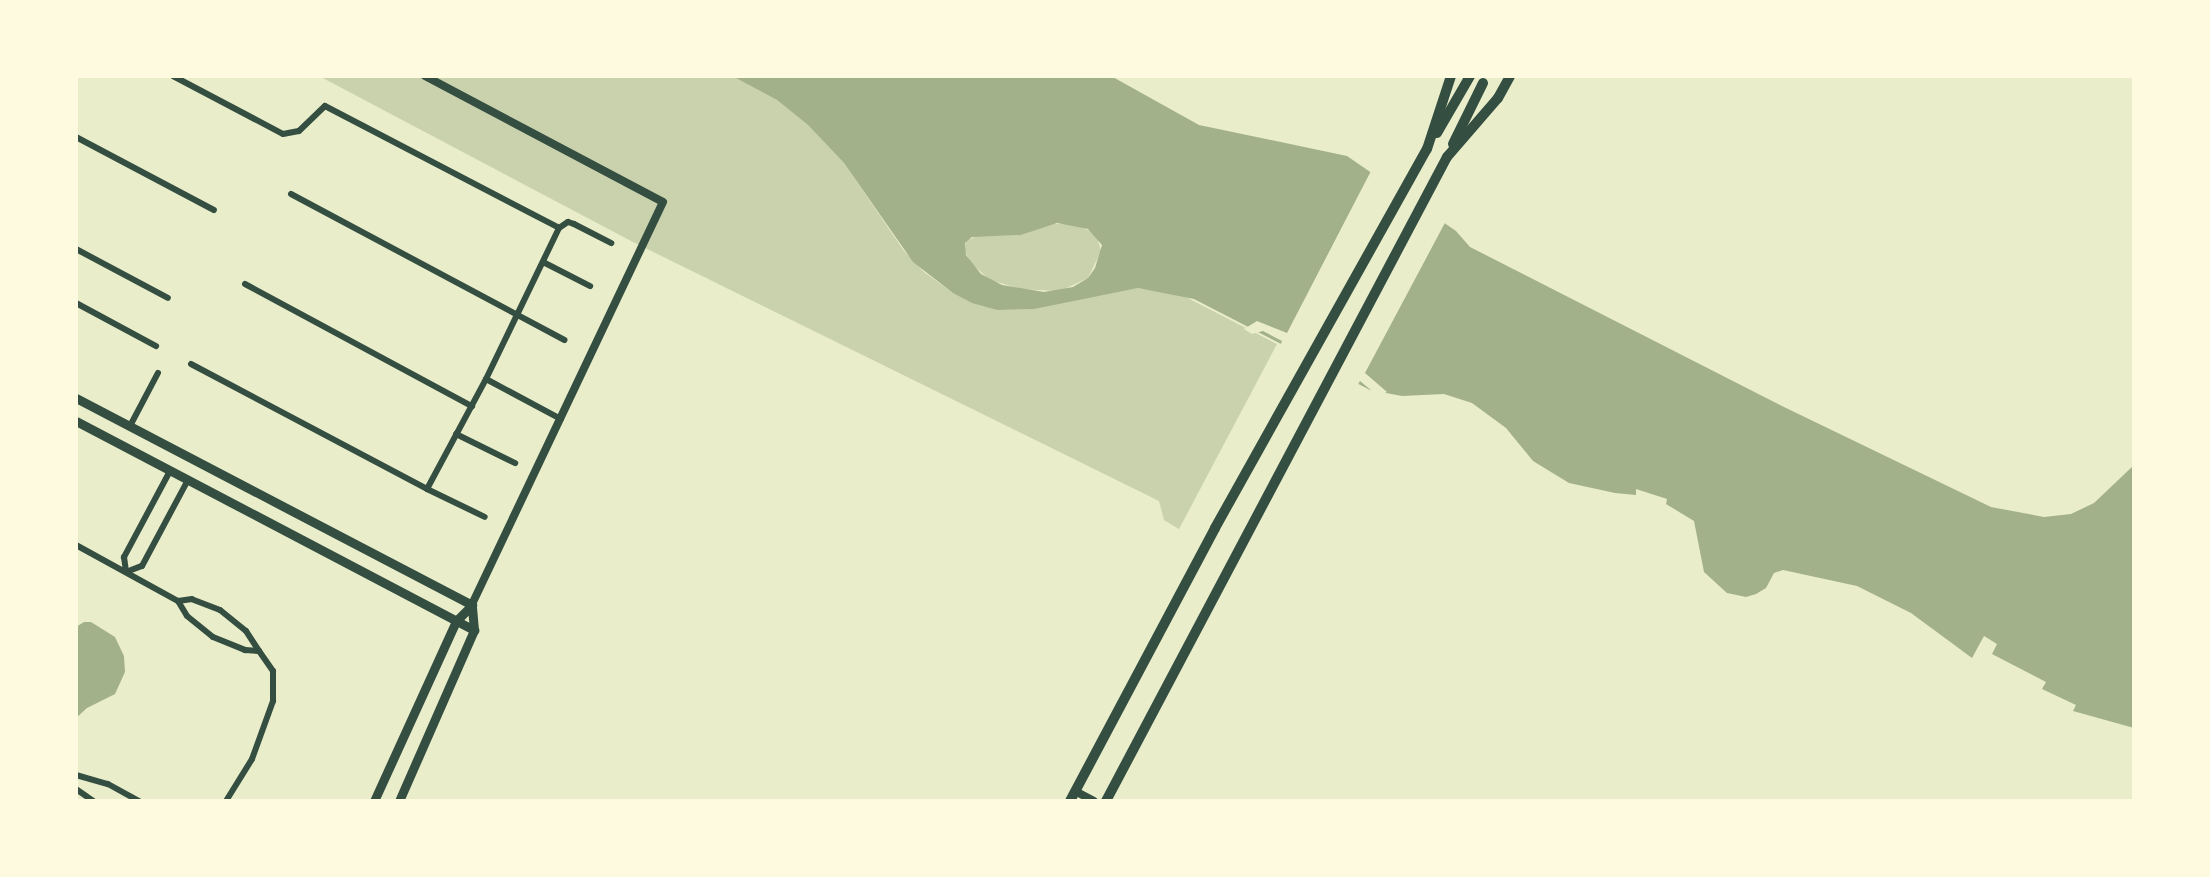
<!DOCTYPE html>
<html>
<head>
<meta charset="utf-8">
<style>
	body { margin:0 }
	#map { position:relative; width:2210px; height:877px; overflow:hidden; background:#e9edc9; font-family:Cabin,sans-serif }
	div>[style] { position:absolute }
	.green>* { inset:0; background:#cad2ad }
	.water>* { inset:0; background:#a3b18a }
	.pier>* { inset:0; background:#e9edc9 }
	.minor>* { height:6px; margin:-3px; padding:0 3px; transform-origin:3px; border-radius:3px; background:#344e41 }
	.tertiary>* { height:8px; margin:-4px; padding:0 4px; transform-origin:4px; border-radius:4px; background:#344e41 }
	.secondary>* { height:9px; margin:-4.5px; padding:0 4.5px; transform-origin:4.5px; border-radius:4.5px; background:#344e41 }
	.primary>* { height:10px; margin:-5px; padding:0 5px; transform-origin:5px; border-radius:5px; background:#344e41 }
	span { translate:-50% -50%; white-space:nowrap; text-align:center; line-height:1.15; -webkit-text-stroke:6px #fefae0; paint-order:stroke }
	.frame { position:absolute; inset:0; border:78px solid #fefae0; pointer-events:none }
</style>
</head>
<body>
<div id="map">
	<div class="green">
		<i style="clip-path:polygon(319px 76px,732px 76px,777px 100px,808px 125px,844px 163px,904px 251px,924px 272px,953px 293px,997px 310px,1034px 309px,1057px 291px,1021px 289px,990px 280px,971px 263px,965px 251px,966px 241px,977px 236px,1021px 235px,1051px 224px,1072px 224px,1096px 233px,1101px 251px,1088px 278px,1062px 290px,1102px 293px,1138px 288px,1182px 295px,1277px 344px,1179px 529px,1164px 520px,1159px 501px,631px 241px)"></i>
	</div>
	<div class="water">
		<i style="clip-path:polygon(evenodd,732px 76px,1111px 76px,1199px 125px,1347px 156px,1456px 231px,1470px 247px,1784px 407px,1991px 507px,2044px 517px,2071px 514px,2094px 503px,2134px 465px,2134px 728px,2073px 711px,2076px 705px,2042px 689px,2046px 682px,1992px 654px,1997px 644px,1984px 636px,1972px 658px,1911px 613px,1857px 586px,1783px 570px,1774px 573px,1766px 588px,1756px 594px,1746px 597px,1727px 593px,1704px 572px,1694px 521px,1666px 504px,1667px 499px,1636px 489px,1636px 495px,1615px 493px,1569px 483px,1533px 461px,1506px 428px,1472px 403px,1444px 394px,1402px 396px,1370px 390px,1194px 299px,1138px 288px,1034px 309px,997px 310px,972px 303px,953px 293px,913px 262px,844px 163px,808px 125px,777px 100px,732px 76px,1057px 223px,1088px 229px,1102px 245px,1095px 268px,1088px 278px,1073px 287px,1044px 292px,1002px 285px,981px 274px,966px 255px,965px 243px,972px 237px,1021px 235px,1057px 223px)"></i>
		<i style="clip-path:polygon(84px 622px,91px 622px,115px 637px,124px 656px,125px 672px,115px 694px,87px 708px,76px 718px,76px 627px)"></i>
	</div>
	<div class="pier">
		<i style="clip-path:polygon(1371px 171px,1447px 219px,1365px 373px,1387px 392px,1378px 396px,1360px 381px,1356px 388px,1279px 349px,1282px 341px,1263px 331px,1252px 334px,1244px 329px,1257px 321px,1287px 333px)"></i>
	</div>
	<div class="minor">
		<i style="left:173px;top:76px;width:124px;rotate:27.8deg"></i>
		<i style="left:283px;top:134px;width:16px;rotate:-11deg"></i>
		<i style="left:299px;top:131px;width:36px;rotate:-44deg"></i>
		<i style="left:325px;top:106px;width:264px;rotate:27.5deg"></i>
		<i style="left:559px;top:228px;width:168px;rotate:115.8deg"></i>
		<i style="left:486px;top:379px;width:85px;rotate:28.1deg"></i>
		<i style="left:76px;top:137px;width:156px;rotate:27.9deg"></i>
		<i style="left:291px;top:194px;width:310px;rotate:28.1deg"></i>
		<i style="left:559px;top:228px;width:11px;rotate:-34deg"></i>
		<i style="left:568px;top:222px;width:6px;rotate:18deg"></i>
		<i style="left:574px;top:224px;width:42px;rotate:27.2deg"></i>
		<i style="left:76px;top:249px;width:104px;rotate:28deg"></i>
		<i style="left:543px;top:262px;width:53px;rotate:27.1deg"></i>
		<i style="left:245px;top:284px;width:258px;rotate:28.3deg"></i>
		<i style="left:76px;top:303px;width:91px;rotate:28.3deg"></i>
		<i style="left:191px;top:364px;width:267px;rotate:27.9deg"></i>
		<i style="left:427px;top:489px;width:125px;rotate:-61.8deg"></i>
		<i style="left:130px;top:426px;width:60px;rotate:-62.2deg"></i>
		<i style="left:456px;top:434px;width:66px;rotate:26.2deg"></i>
		<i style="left:170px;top:471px;width:98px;rotate:118.1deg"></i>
		<i style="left:124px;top:557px;width:15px;rotate:82deg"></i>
		<i style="left:126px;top:572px;width:17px;rotate:-21deg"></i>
		<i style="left:142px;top:566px;width:98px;rotate:-61.9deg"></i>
		<i style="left:427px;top:489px;width:64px;rotate:25.8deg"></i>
		<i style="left:76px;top:545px;width:116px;rotate:28.8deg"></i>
		<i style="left:178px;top:601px;width:17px;rotate:59deg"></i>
		<i style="left:187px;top:616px;width:33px;rotate:39deg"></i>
		<i style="left:213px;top:637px;width:35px;rotate:22deg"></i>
		<i style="left:245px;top:650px;width:14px;rotate:4deg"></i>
		<i style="left:259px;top:651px;width:24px;rotate:-123deg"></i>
		<i style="left:246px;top:631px;width:33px;rotate:-141deg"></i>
		<i style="left:220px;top:610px;width:30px;rotate:-159deg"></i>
		<i style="left:192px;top:599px;width:14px;rotate:172deg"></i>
		<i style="left:76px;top:775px;width:33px;rotate:16deg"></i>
		<i style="left:108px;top:784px;width:35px;rotate:29deg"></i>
		<i style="left:76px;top:789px;width:21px;rotate:35deg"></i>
		<i style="left:226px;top:801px;width:49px;rotate:-58.2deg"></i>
		<i style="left:252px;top:759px;width:62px;rotate:-70.1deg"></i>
		<i style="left:273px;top:701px;width:30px;rotate:-90deg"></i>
		<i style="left:273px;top:671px;width:24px;rotate:-125deg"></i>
	</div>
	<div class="tertiary">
		<i style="left:425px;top:76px;width:269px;rotate:27.9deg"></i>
		<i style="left:663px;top:202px;width:446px;rotate:115.4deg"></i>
		<i style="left:1075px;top:791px;width:21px;rotate:28deg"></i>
	</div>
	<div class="secondary">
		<i style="left:76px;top:398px;width:447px;rotate:27.6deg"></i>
		<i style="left:76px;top:421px;width:450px;rotate:27.7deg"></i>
		<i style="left:374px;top:801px;width:198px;rotate:-65.5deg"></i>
		<i style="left:456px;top:621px;width:23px;rotate:-45deg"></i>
		<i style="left:399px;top:801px;width:187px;rotate:-66.3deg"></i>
		<i style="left:474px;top:630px;width:25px;rotate:-95deg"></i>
	</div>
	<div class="primary">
		<i style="left:1437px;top:133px;width:66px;rotate:-59.9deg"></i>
		<i style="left:1453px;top:144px;width:68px;rotate:-63.8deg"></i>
		<i style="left:1070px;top:801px;width:309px;rotate:-62deg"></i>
		<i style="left:1215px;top:528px;width:434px;rotate:-60.8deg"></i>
		<i style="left:1427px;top:149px;width:77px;rotate:-71.8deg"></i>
		<i style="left:1106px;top:801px;width:729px;rotate:-62.1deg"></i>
		<i style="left:1447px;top:157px;width:78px;rotate:-49.2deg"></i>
		<i style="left:1498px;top:98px;width:25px;rotate:-61deg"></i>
	</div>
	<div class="frame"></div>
</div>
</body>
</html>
